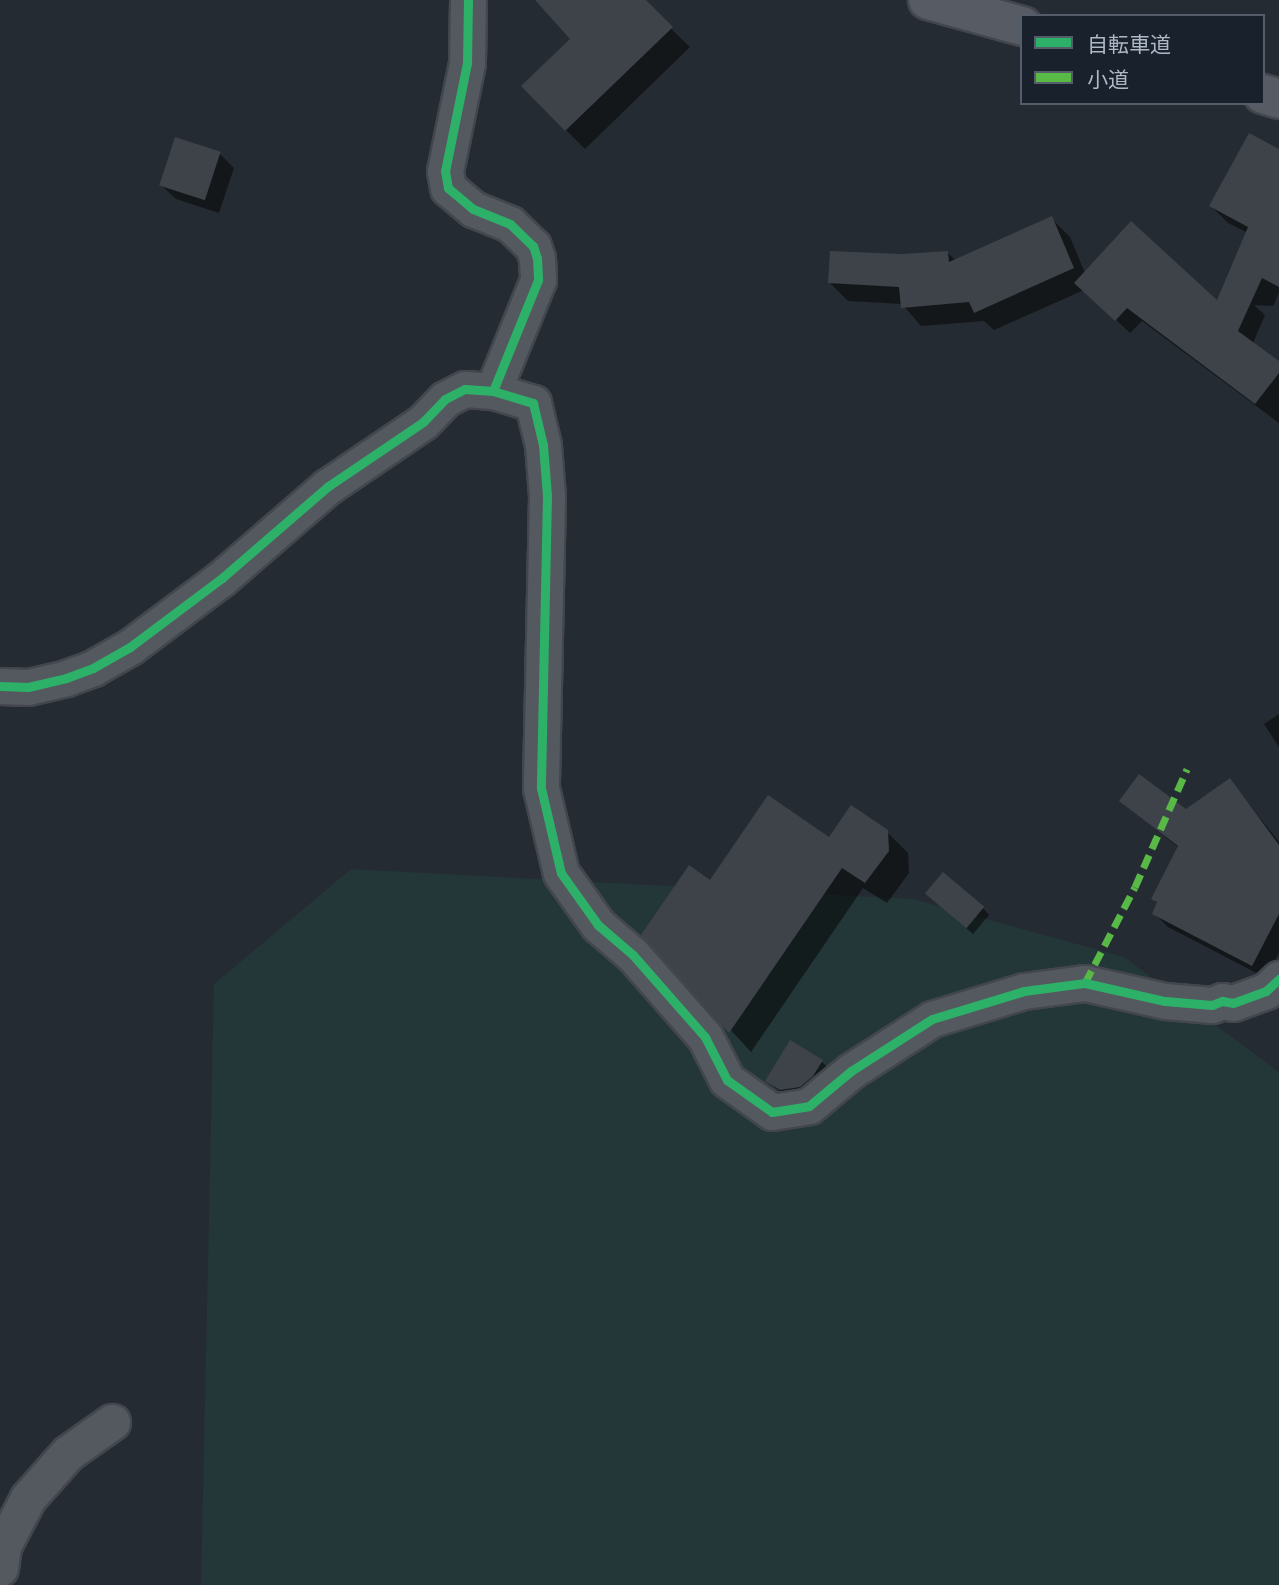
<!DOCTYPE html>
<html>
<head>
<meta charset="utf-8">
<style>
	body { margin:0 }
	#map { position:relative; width:1279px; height:1585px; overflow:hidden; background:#252b32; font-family:"PT Sans Narrow","Noto Sans JP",sans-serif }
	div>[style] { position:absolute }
	.green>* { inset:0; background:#233638 }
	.shadow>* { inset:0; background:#0007 }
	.building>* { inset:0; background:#3e434a; transform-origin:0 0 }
	.roads { filter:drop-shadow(2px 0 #43474d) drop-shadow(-2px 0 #43474d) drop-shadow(0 2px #43474d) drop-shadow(0 -2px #43474d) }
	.minor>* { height:35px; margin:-17.5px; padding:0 17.5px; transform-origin:17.5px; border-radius:17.5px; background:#545960 }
	.primary>* { height:38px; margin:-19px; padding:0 19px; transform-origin:19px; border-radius:19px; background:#575b63 }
	.quiet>* { height:7px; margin-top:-3.5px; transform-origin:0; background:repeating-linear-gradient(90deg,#58b947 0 14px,transparent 0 21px) }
	.cycleway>* { height:9px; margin:-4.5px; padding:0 4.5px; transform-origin:4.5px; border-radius:4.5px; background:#2db169 }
	span { translate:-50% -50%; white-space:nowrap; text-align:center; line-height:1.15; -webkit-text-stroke:5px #19212c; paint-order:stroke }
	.legend { position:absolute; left:1020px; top:14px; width:245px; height:91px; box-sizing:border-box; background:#19212c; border:2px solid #545d69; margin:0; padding:9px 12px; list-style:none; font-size:21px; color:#adb7c5 }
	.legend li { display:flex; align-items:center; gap:14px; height:35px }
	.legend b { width:35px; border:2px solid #545d69 }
</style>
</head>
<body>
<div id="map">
	<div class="green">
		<i style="clip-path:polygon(351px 869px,913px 899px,1124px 957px,1279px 1072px,1279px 1585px,201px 1585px,214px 984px)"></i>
	</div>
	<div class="shadow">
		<i style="clip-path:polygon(537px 0,641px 0,690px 47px,585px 149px,566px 130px,573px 39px)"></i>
		<i style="clip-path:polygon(1279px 151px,1279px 293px,1273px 306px,1254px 305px,1265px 315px,1253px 343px,1279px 363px,1279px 423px,1142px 321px,1130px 333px,1084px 290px,994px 330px,984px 321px,921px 326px,902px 304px,848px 301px,830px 283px,902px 256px,947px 252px,956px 261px,1052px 219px,1070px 237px,1085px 273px,1217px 303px,1248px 233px,1228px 223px,1211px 206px)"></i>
		<i style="clip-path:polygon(220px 154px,234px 168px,219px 213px,176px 199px,161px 185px)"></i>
		<i style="clip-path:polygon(1279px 714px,1279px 747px,1264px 724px)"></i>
		<i style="clip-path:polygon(1230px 780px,1279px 842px,1279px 953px,1266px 978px,1168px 927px,1154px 913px,1158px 904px,1153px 898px,1179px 848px,1121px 801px,1186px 811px)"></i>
		<i style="clip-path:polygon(887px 832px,908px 853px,909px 873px,887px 903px,863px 888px,751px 1052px,643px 935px,710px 882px,830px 839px)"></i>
		<i style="clip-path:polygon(934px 900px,983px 908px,989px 915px,973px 934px)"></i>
		<i style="clip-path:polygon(791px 1043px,822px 1062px,837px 1076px,796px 1104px,767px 1081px)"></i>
	</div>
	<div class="building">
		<i style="clip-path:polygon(535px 0,646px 0,673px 27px,565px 131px,521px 86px,570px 39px)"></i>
		<i style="clip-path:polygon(1249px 133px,1279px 149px,1279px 287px,1262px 278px,1238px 331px,1279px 361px,1279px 373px,1255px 404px,1127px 308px,1115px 321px,1074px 283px,1131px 221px,1217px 300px,1248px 227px,1209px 206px)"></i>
		<i style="left:175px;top:137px;width:48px;height:51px;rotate:18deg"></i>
		<i style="clip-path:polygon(1052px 216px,1074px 268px,974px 313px,969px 302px,901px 308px,899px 287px,828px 283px,830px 251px,902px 254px,948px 251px,949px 262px)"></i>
		<i style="clip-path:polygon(1139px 774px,1186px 809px,1230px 778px,1279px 845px,1279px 914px,1252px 966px,1152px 914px,1157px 902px,1151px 899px,1178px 846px,1119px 801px)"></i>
		<i style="clip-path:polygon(768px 795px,829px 837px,851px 805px,888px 830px,889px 851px,865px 883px,842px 868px,729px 1033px,641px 935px,689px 865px,710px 880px)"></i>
		<i style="left:943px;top:872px;width:54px;height:28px;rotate:40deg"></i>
		<i style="clip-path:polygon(790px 1040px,823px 1060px,813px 1076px,800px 1087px,780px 1090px,765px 1081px)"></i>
	</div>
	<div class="roads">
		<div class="minor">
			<i style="left:468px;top:0;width:63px;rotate:90.9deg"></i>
			<i style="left:467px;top:63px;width:110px;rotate:101.5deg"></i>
			<i style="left:445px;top:171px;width:17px;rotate:80deg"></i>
			<i style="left:448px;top:188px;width:33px;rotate:40deg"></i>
			<i style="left:473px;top:209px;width:40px;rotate:22deg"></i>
			<i style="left:510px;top:224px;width:32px;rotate:44deg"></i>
			<i style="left:533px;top:246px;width:13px;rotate:72deg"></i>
			<i style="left:537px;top:258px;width:22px;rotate:87deg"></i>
			<i style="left:538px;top:280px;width:120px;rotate:112.1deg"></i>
			<i style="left:0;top:686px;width:28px;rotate:2deg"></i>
			<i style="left:28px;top:687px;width:39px;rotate:-13deg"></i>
			<i style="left:66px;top:678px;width:29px;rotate:-20deg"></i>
			<i style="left:93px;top:668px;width:43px;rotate:-29.6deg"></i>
			<i style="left:130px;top:647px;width:115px;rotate:-36.9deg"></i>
			<i style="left:222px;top:578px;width:139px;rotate:-40.9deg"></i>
			<i style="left:327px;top:487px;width:116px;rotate:-34.1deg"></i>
			<i style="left:423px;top:422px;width:32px;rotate:-46deg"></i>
			<i style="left:445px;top:399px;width:22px;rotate:-27deg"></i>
			<i style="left:465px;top:389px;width:28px;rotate:4deg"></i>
			<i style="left:493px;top:391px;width:42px;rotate:16.7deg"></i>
			<i style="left:533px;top:403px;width:43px;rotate:76.6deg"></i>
			<i style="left:543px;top:445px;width:51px;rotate:85.5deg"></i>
			<i style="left:547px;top:496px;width:292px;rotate:91.2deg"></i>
			<i style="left:541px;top:788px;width:87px;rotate:76.8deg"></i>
			<i style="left:561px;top:873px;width:64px;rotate:54.6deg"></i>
			<i style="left:598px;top:925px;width:46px;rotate:40.6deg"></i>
			<i style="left:633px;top:955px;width:109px;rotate:48.7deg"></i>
			<i style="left:705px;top:1037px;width:48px;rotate:62.9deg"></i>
			<i style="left:727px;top:1080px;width:55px;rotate:35.4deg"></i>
			<i style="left:772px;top:1112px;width:37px;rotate:-9deg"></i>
			<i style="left:809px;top:1106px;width:55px;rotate:-39.8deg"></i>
			<i style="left:851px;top:1071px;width:96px;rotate:-32.7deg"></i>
			<i style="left:932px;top:1019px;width:96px;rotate:-16.9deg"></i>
			<i style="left:1024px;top:991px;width:62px;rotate:-7.5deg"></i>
			<i style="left:1085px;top:983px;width:82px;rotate:12.7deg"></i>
			<i style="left:1165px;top:1001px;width:47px;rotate:4.9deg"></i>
			<i style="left:1212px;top:1005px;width:11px;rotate:-22deg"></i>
			<i style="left:1222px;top:1001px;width:11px;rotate:10deg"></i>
			<i style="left:1233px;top:1003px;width:35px;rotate:-20deg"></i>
			<i style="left:1266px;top:991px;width:18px;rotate:-43deg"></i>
			<i style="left:0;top:1568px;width:22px;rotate:-82deg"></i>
			<i style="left:3px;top:1546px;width:54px;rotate:-62.5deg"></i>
			<i style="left:28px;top:1498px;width:60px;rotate:-48.4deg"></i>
			<i style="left:68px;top:1453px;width:54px;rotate:-35.2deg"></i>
		</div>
		<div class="primary">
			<i style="left:928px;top:0;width:98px;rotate:15.5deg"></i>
			<i style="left:1263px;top:94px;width:17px;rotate:17deg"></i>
		</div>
	</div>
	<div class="quiet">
		<i style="left:1085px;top:983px;width:108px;rotate:-62.5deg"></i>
		<i style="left:1135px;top:887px;width:129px;rotate:-66.2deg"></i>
	</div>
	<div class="cycleway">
		<i style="left:468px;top:0;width:63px;rotate:90.9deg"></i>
		<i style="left:467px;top:63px;width:110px;rotate:101.5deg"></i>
		<i style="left:445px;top:171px;width:17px;rotate:80deg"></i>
		<i style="left:448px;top:188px;width:33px;rotate:40deg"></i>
		<i style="left:473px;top:209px;width:40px;rotate:22deg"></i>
		<i style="left:510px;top:224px;width:32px;rotate:44deg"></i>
		<i style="left:533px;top:246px;width:13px;rotate:72deg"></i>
		<i style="left:537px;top:258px;width:22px;rotate:87deg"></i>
		<i style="left:538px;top:280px;width:120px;rotate:112.1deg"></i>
		<i style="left:0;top:686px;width:28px;rotate:2deg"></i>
		<i style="left:28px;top:687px;width:39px;rotate:-13deg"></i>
		<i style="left:66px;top:678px;width:29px;rotate:-20deg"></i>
		<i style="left:93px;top:668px;width:43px;rotate:-29.6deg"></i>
		<i style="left:130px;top:647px;width:115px;rotate:-36.9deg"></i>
		<i style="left:222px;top:578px;width:139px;rotate:-40.9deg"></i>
		<i style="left:327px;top:487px;width:116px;rotate:-34.1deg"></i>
		<i style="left:423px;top:422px;width:32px;rotate:-46deg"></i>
		<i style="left:445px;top:399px;width:22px;rotate:-27deg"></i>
		<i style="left:465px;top:389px;width:28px;rotate:4deg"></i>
		<i style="left:493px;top:391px;width:42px;rotate:16.7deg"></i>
		<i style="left:533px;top:403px;width:43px;rotate:76.6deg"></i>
		<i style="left:543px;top:445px;width:51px;rotate:85.5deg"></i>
		<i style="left:547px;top:496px;width:292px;rotate:91.2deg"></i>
		<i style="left:541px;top:788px;width:87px;rotate:76.8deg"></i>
		<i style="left:561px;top:873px;width:64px;rotate:54.6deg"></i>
		<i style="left:598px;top:925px;width:46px;rotate:40.6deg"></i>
		<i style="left:633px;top:955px;width:109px;rotate:48.7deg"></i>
		<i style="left:705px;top:1037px;width:48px;rotate:62.9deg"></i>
		<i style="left:727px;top:1080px;width:55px;rotate:35.4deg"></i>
		<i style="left:772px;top:1112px;width:37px;rotate:-9deg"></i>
		<i style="left:809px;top:1106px;width:55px;rotate:-39.8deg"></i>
		<i style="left:851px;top:1071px;width:96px;rotate:-32.7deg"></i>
		<i style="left:932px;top:1019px;width:96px;rotate:-16.9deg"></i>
		<i style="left:1024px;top:991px;width:62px;rotate:-7.5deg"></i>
		<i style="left:1085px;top:983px;width:82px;rotate:12.7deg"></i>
		<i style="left:1165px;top:1001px;width:47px;rotate:4.9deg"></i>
		<i style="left:1212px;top:1005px;width:11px;rotate:-22deg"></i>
		<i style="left:1222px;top:1001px;width:11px;rotate:10deg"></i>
		<i style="left:1233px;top:1003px;width:35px;rotate:-20deg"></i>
		<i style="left:1266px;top:991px;width:18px;rotate:-43deg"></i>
	</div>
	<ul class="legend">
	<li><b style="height:9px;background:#2db169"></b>自転車道</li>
	<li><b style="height:9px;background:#58b947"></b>小道</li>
	</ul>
</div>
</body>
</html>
